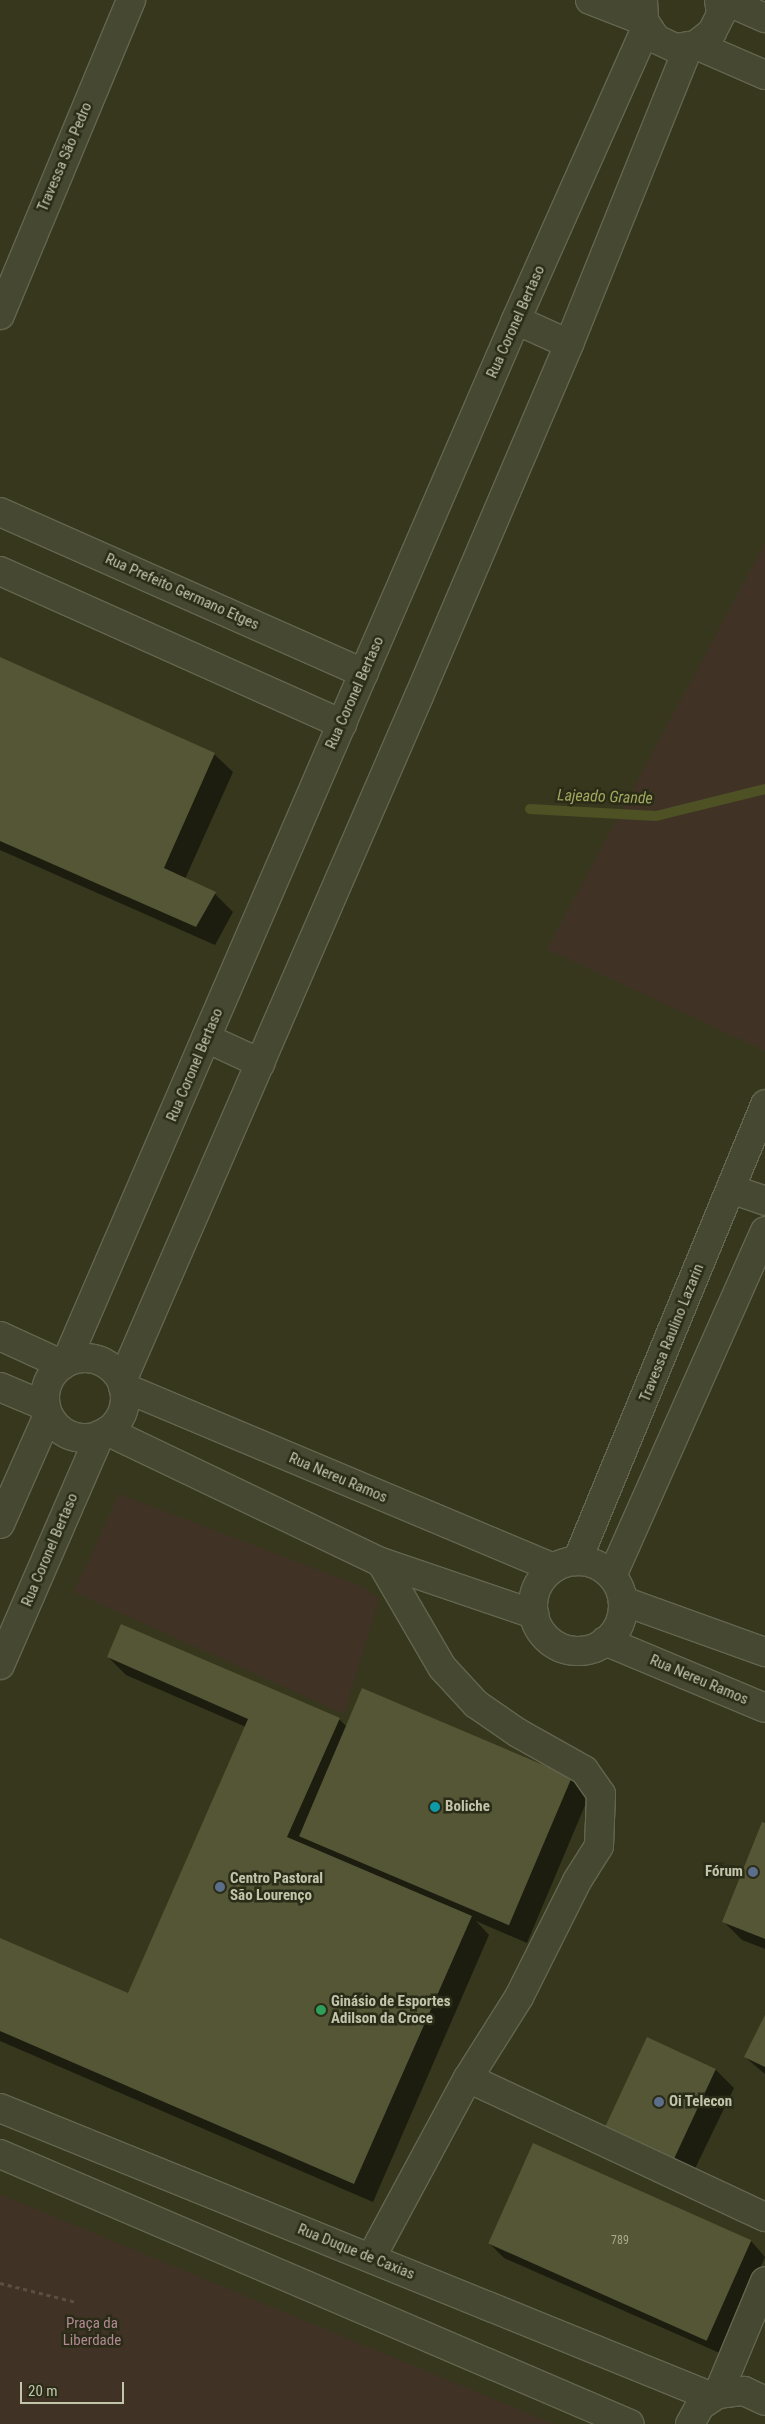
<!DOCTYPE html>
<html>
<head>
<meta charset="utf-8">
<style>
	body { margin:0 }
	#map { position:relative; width:765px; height:2424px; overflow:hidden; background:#36371d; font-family:"Roboto Condensed",sans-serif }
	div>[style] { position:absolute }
	.green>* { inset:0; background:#403325 }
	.shadow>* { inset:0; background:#0007 }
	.stream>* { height:10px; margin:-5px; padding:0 5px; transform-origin:5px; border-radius:5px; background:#4d5124 }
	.building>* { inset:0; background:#545636; transform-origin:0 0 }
	.path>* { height:3px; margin-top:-1.5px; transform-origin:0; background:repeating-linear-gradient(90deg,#5a5040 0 4px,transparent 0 8px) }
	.roads { filter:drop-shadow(1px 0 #63664e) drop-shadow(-1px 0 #63664e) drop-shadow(0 1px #63664e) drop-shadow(0 -1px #63664e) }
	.minor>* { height:28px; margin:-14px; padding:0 14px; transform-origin:14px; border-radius:14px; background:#464831 }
	.minor>.ring { margin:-14px; padding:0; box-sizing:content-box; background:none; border:28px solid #464831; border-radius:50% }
	.dots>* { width:14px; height:14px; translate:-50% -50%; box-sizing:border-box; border:2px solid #2a2c17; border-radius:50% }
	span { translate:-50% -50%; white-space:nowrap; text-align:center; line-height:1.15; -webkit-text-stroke:5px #2a2c17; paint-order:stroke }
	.number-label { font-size:12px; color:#a6a98d }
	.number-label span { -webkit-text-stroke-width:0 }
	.street-label { font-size:15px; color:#c2c5aa }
	.poi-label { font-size:15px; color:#c2c5aa; font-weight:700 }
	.left { translate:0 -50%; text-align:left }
	.right { translate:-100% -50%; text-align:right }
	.park-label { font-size:15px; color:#b18893 }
	.water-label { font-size:16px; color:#a3a85f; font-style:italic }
	.scale { position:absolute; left:20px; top:2382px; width:104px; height:22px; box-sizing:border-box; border:2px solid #c2c5aa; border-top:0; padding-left:6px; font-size:15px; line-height:18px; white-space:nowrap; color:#c2c5aa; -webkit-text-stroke:4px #2a2c17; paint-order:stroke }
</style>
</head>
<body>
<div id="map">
	<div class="green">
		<i style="clip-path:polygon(765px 543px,765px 1051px,547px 949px)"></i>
		<i style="clip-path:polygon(119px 1494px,361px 1586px,379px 1599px,344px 1714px,74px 1592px)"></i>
		<i style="clip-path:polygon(0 2194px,554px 2424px,0 2424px)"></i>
	</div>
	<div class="shadow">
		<i style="clip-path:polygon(0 659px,214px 754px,233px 772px,185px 879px,215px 894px,233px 912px,215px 945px,0 850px)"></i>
		<i style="clip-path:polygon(108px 1657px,339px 1719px,347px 1727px,571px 1778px,589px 1796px,527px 1943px,476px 1921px,489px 1935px,373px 2202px,0 2041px,0 1940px,129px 1995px,246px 1727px,126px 1675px)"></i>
		<i style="clip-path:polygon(765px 1824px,765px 1949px,742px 1940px,723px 1921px)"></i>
		<i style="clip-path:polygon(765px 2018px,765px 2074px,745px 2057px)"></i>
		<i style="clip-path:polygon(648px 2038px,716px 2070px,734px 2088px,689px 2181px,621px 2152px)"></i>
		<i style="clip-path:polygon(751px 2241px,765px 2257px,722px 2354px,504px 2258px,489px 2243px)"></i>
	</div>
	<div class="stream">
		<i style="left:530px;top:809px;width:126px;rotate:3.2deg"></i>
		<i style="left:656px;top:816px;width:112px;rotate:-13.9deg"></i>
	</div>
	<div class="building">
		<i style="clip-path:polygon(0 657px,215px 753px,164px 868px,216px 892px,196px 927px,0 841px)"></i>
		<i style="clip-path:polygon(121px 1624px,340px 1718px,287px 1837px,472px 1916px,354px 2184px,0 2031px,0 1938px,128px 1993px,248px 1719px,107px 1657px)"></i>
		<i style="left:362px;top:1688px;width:228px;height:161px;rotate:23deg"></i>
		<i style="clip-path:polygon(762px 1822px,765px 1823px,765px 1939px,722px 1922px)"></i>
		<i style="clip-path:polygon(765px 2015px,765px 2067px,744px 2057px)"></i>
		<i style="left:647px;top:2037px;width:76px;height:107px;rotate:25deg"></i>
		<i style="left:533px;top:2143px;width:239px;height:110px;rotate:24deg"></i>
	</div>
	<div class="path">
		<i style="left:0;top:2283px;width:78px;rotate:14deg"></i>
	</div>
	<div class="roads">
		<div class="minor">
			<i style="left:590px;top:0;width:58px;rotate:21.3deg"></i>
			<i style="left:643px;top:0;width:21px;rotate:87deg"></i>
			<i style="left:644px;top:21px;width:22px;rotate:56deg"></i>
			<i style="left:656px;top:39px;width:21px;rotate:25deg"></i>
			<i style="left:675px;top:48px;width:21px;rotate:-8deg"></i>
			<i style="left:696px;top:45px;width:21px;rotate:-39deg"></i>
			<i style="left:712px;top:32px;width:20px;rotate:-63deg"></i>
			<i style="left:721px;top:14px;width:14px;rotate:-98deg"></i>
			<i style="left:724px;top:0;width:45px;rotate:23.7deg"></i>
			<i style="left:696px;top:45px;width:75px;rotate:23.5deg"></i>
			<i style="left:0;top:315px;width:341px;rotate:-67.4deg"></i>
			<i style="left:516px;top:320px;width:58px;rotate:24.4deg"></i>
			<i style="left:0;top:512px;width:398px;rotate:23.9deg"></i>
			<i style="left:0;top:571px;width:375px;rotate:24.1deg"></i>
			<i style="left:206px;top:1038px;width:60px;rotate:24.8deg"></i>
			<i style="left:731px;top:1189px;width:36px;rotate:19deg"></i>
			<i style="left:0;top:1336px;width:69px;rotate:24.7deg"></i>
			<i class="ring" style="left:45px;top:1358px;width:52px;height:52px"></i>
			<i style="left:66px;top:1362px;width:1135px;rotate:-66.64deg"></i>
			<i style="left:516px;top:320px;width:322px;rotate:-66deg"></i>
			<i style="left:122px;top:1381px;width:747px;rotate:-66.56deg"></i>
			<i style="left:419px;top:696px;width:383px;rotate:-66.9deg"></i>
			<i style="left:569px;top:344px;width:321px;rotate:-68.1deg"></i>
			<i style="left:0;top:1387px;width:49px;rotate:22.9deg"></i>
			<i style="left:123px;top:1387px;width:467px;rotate:22.8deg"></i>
			<i style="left:107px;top:1431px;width:304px;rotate:25.6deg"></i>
			<i style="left:381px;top:1562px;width:162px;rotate:18.8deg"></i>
			<i style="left:0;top:1524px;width:119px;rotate:-66.2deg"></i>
			<i style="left:577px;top:1561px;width:494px;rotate:-67.6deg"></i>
			<i class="ring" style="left:533px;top:1561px;width:62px;height:62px"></i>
			<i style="left:612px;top:1576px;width:377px;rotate:-66.1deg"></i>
			<i style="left:623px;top:1601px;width:151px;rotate:19.8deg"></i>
			<i style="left:605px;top:1641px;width:173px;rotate:22.7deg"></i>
			<i style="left:0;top:1665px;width:251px;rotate:-66.5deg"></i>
			<i style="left:468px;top:2078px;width:328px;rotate:25.1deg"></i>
			<i style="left:0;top:2108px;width:768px;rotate:22.09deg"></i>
			<i style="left:0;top:2154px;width:685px;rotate:23.2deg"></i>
			<i style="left:372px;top:2256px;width:202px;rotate:-61.7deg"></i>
			<i style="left:468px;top:2078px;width:96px;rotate:-57.8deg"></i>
			<i style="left:519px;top:1997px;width:130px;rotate:-63.4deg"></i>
			<i style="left:577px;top:1881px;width:41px;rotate:-57.8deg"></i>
			<i style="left:599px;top:1846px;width:52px;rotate:-87.8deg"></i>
			<i style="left:601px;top:1794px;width:29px;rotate:-125deg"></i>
			<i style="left:584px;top:1770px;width:76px;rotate:-150.7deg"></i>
			<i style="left:518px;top:1733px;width:51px;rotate:-145.4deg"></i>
			<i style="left:476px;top:1704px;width:50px;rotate:-132.6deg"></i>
			<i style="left:442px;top:1667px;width:121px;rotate:-120.2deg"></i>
			<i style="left:718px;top:2394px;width:122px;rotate:-67.4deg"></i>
			<i style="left:690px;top:2424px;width:21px;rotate:-61deg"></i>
			<i style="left:700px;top:2406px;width:22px;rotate:-34deg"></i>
			<i style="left:718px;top:2394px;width:26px;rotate:-7deg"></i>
			<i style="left:744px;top:2391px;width:23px;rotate:25deg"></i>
		</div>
	</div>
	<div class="dots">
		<i style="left:435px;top:1807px;background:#0f9aa8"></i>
		<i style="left:753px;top:1872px;background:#5c6f8a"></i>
		<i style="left:220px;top:1887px;background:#5c6f8a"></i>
		<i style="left:321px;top:2010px;background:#2e9e5b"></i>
		<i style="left:659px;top:2102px;background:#5c6f8a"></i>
	</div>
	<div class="number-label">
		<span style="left:620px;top:2241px">789</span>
	</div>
	<div class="street-label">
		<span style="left:65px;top:157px;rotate:-67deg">Travessa São Pedro</span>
		<span style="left:516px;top:322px;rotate:-66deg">Rua Coronel Bertaso</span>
		<span style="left:182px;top:592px;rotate:24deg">Rua Prefeito Germano Etges</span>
		<span style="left:355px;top:693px;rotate:-66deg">Rua Coronel Bertaso</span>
		<span style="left:195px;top:1065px;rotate:-67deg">Rua Coronel Bertaso</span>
		<span style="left:672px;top:1333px;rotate:-68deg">Travessa Raulino Lazarin</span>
		<span style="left:338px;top:1478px;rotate:23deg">Rua Nereu Ramos</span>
		<span style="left:50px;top:1550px;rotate:-67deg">Rua Coronel Bertaso</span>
		<span style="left:699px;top:1680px;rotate:23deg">Rua Nereu Ramos</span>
		<span style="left:356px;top:2252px;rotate:22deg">Rua Duque de Caxias</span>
	</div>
	<div class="poi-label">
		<span class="left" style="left:445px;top:1807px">Boliche</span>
		<span class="right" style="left:743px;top:1872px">Fórum</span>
		<span class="left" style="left:230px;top:1887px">Centro Pastoral<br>São Lourenço</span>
		<span class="left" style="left:331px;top:2010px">Ginásio de Esportes<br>Adilson da Croce</span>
		<span class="left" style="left:669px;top:2102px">Oi Telecon</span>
	</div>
	<div class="park-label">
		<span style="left:92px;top:2332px">Praça da<br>Liberdade</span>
	</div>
	<div class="water-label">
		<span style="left:605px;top:797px;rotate:2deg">Lajeado Grande</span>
	</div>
	<div class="scale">20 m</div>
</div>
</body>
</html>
